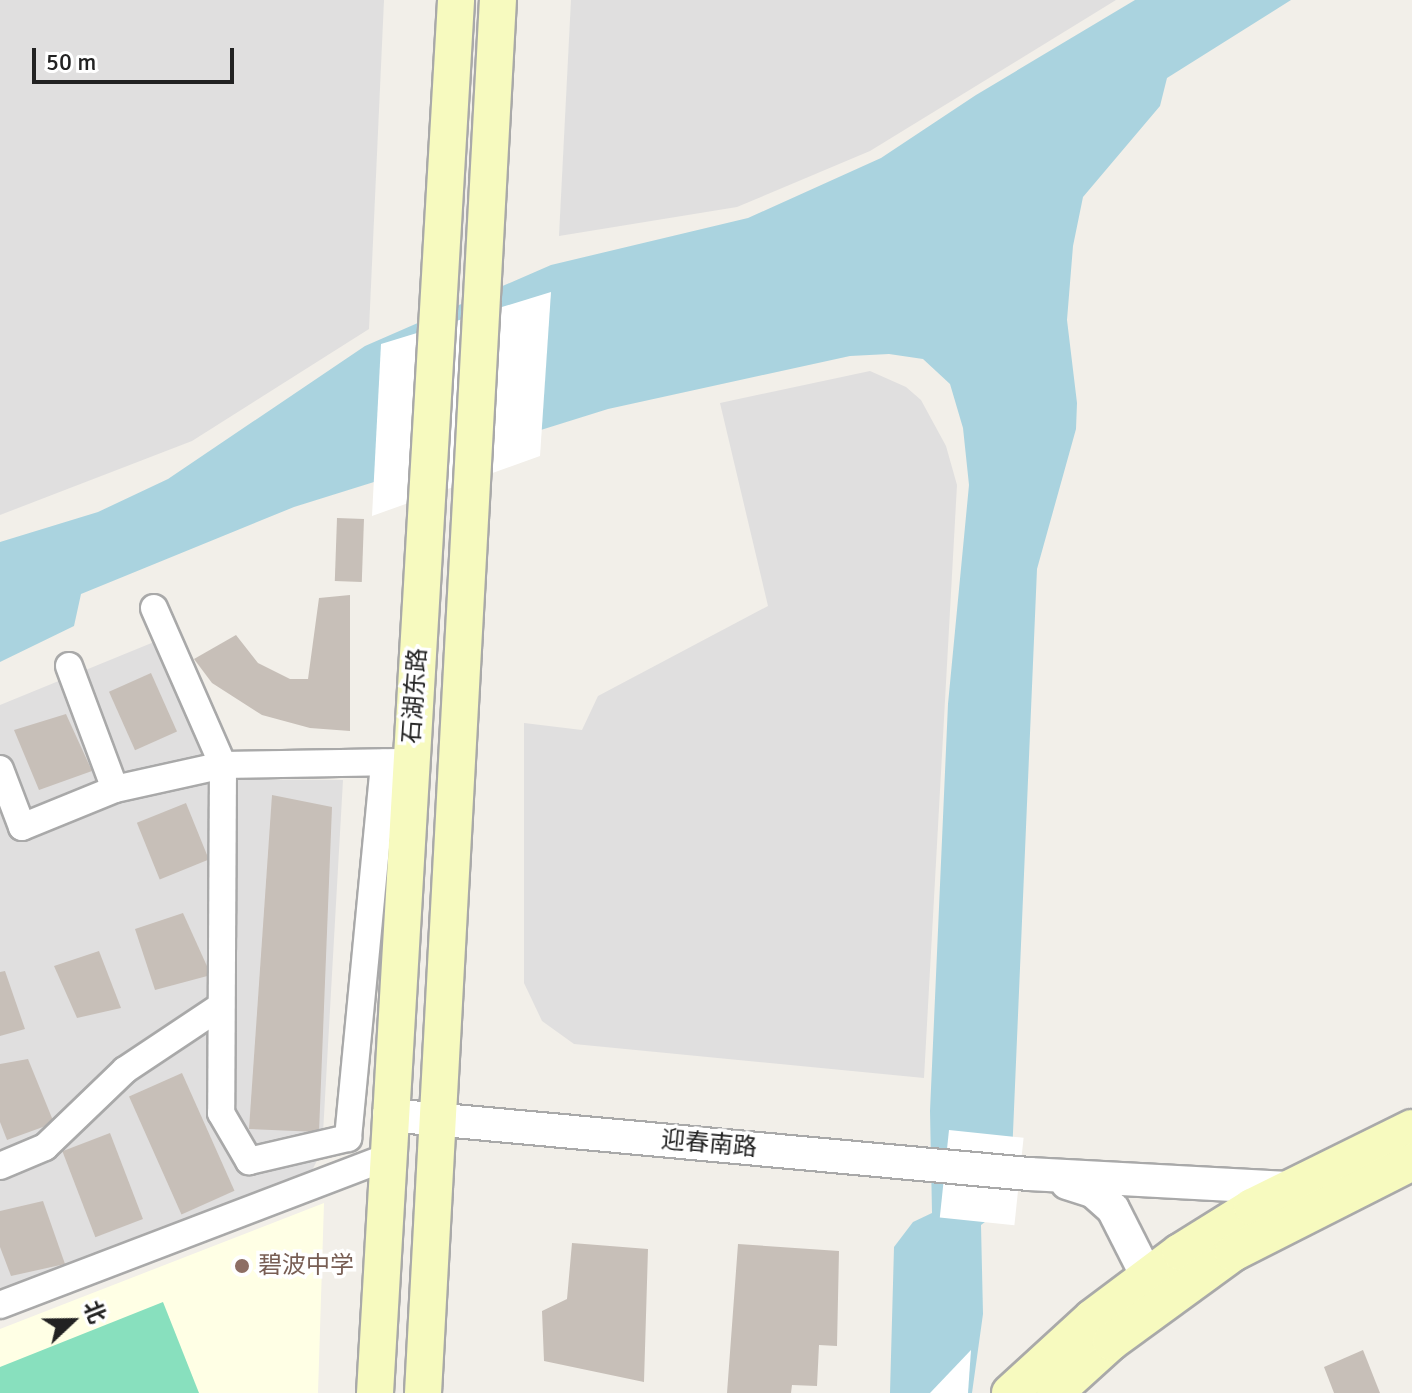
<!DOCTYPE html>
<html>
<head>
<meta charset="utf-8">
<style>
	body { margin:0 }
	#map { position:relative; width:1412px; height:1393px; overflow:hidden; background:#f2efe9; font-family:Signika,"Noto Sans SC",sans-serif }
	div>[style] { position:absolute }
	.residential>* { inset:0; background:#e0dfdf }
	.education>* { inset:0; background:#ffffe5 }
	.pitch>* { inset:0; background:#88e0be }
	.water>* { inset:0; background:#aad3df }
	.pier>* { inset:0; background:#fff; transform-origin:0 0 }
	.building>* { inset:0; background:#c7bfb8; transform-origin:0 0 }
	.roads { filter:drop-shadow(2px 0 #a9a9a9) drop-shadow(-2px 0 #a9a9a9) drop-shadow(0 2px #a9a9a9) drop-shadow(0 -2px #a9a9a9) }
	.minor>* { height:26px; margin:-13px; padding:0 13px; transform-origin:13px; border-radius:13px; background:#fff }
	.tertiary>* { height:32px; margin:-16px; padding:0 16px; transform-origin:16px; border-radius:16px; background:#fff }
	.secondary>* { height:36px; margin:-18px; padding:0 18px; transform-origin:18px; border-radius:18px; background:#f7fabf }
	.dots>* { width:22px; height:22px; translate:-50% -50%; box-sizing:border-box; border:4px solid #fff; border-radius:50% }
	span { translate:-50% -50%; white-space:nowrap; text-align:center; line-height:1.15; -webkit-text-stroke:7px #fff; paint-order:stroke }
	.street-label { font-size:24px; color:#222 }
	.education-label { font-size:24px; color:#785e54 }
	.left { translate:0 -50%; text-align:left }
	.north { position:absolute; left:32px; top:1281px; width:80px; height:80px; -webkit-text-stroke:6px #fff; paint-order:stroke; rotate:68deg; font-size:22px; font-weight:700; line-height:32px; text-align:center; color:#222 }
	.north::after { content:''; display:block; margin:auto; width:28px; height:36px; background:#222; clip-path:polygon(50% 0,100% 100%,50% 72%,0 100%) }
	.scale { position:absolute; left:32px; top:48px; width:202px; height:36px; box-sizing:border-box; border:4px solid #222; border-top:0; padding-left:10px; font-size:24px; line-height:28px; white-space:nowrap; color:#222; -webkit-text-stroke:6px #fff; paint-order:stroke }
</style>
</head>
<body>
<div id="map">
	<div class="residential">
		<i style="clip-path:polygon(0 0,384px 0,369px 329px,192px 441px,0 515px)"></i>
		<i style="clip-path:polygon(571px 0,1116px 0,870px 151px,737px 207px,559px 236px)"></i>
		<i style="clip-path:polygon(870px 371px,906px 387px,921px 400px,946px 446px,957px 485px,924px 1078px,574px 1044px,542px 1021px,524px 983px,524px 723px,582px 730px,598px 696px,768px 606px,720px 403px)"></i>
		<i style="clip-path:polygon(154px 642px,202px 756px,240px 779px,343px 780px,322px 1151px,307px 1180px,0 1294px,0 705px)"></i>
	</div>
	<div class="education">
		<i style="clip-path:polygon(324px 1203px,318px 1393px,0 1393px,0 1329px)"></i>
	</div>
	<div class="pitch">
		<i style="clip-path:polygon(163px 1302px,199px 1393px,0 1393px,0 1367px)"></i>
	</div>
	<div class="water">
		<i style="clip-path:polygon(1135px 0,1291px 0,1167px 78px,1160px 106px,1083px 197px,1073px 246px,1067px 320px,1077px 403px,1076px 429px,1037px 569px,1010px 1203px,981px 1225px,983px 1314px,972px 1393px,890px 1393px,894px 1247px,913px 1222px,932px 1213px,930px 1111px,948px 704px,969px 485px,963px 428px,950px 384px,923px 359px,889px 354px,850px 356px,608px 409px,294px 507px,81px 594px,74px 626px,0 662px,0 542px,98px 512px,168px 479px,365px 346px,551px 265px,748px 218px,881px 158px,976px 95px)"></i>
	</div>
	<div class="pier">
		<i style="clip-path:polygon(551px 292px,540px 456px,372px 516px,381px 344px)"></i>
		<i style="left:949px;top:1130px;width:75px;height:88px;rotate:6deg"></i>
		<i style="clip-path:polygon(971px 1350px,968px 1393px,930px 1393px)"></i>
	</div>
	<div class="building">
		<i style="left:337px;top:518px;width:27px;height:63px;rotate:2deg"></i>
		<i style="clip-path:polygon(350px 595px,350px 731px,310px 728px,262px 715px,212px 683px,194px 659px,236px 635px,258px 663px,290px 679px,308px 679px,319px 598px)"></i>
		<i style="left:151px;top:673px;width:64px;height:46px;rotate:66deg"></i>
		<i style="clip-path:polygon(66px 714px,92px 771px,39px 790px,14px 730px)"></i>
		<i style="clip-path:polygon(272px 795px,332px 807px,319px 1132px,249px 1129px)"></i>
		<i style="left:186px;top:803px;width:61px;height:53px;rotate:68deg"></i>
		<i style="clip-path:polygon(183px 913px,211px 975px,155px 990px,135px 929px)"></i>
		<i style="clip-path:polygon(99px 951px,121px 1008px,77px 1018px,54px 966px)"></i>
		<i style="clip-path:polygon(5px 971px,25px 1029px,0 1036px,0 972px)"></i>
		<i style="clip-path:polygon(28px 1059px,54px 1123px,7px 1140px,0 1122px,0 1064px)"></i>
		<i style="left:182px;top:1073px;width:129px;height:58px;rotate:66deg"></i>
		<i style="left:110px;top:1133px;width:92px;height:51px;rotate:69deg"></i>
		<i style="clip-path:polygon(43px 1201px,65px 1264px,11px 1276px,0 1247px,0 1211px)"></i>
		<i style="clip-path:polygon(572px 1243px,648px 1249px,644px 1382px,544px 1361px,542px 1311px,567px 1299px)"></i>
		<i style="clip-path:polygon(738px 1244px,839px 1251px,837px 1346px,819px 1345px,817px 1386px,792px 1385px,791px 1393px,727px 1393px)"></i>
		<i style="clip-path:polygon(1363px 1350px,1380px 1393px,1334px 1393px,1324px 1367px)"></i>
	</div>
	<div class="roads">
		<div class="minor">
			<i style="left:154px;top:608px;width:171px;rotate:66.3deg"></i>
			<i style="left:223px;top:765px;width:176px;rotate:-1deg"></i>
			<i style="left:69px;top:666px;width:131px;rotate:69.5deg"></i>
			<i style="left:115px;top:789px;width:111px;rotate:-12.5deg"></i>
			<i style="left:223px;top:765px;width:348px;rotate:90.3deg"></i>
			<i style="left:221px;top:1113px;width:56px;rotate:59.7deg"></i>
			<i style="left:249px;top:1161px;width:102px;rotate:-13.1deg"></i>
			<i style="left:348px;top:1138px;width:377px;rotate:-84.5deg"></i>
			<i style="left:0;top:769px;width:62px;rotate:69.2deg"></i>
			<i style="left:22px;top:827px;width:100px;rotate:-22.2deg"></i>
			<i style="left:0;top:1166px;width:49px;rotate:-22.9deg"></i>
			<i style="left:45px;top:1147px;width:111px;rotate:-43.9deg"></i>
			<i style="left:125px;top:1070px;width:115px;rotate:-33.7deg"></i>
			<i style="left:0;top:1305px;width:414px;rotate:-20.9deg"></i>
		</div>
		<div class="tertiary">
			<i style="left:389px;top:1115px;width:643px;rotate:5.27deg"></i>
			<i style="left:1029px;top:1174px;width:259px;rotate:3.1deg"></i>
			<i style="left:1067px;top:1183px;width:28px;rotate:18deg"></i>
			<i style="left:1094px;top:1192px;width:25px;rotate:42deg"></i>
			<i style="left:1113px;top:1209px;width:75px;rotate:63.1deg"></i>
		</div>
		<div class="secondary">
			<i style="left:375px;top:1393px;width:1395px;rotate:-86.67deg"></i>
			<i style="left:423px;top:1393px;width:1395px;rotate:-86.92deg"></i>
			<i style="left:1010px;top:1393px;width:111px;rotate:-42.4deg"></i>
			<i style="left:1092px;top:1318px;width:110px;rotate:-36.9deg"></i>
			<i style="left:1180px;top:1252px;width:85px;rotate:-32deg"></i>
			<i style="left:1252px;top:1207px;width:178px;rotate:-26.3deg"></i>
			<i style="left:1055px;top:1393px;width:76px;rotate:-42.3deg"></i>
			<i style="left:1111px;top:1342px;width:151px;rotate:-36.1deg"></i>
			<i style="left:1233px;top:1253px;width:201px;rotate:-26.9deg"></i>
		</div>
	</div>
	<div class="dots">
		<i style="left:242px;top:1266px;background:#8d6e63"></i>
	</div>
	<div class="street-label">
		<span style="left:415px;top:696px;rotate:-86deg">石湖东路</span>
		<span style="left:709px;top:1144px;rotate:5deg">迎春南路</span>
	</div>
	<div class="education-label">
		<span class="left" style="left:258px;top:1266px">碧波中学</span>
	</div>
	<div class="north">北</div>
	<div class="scale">50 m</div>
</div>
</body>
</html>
